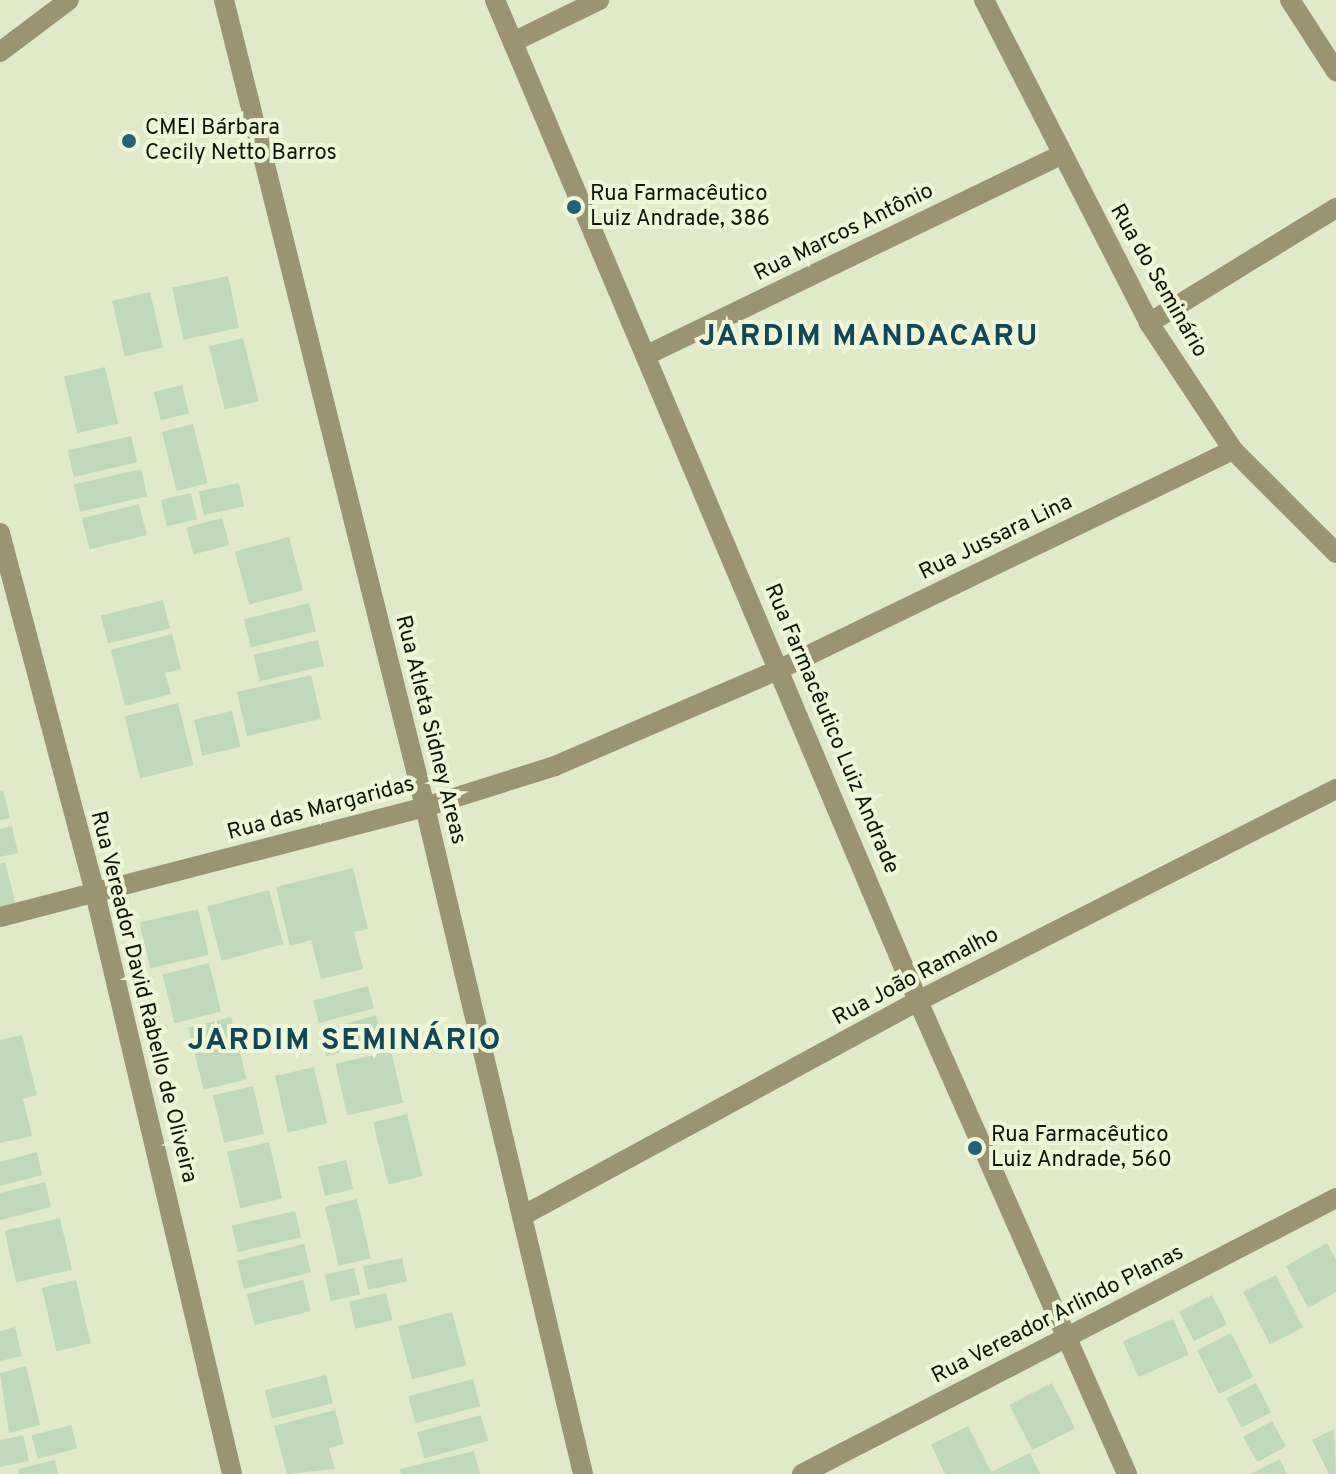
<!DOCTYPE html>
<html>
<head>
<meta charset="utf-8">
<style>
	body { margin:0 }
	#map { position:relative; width:1336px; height:1474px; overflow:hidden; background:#e1e9cb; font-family:Overpass,sans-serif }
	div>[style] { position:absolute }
	.building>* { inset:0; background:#bfd9ba; transform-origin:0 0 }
	.minor>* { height:20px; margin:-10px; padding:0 10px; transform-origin:10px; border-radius:10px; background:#9b9471 }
	.tertiary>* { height:20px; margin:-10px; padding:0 10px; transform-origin:10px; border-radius:10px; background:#9b9471 }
	.dots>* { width:22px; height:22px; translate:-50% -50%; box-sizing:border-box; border:4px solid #eef7d8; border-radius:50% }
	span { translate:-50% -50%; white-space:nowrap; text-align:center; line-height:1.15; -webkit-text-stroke:8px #eef7d8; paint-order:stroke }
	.poi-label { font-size:22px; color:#101309 }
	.left { translate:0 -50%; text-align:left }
	.street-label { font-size:22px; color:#101309 }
	.district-label { font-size:30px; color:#134657; font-weight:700; letter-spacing:2px }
</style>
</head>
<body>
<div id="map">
	<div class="building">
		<i style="left:228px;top:276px;width:53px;height:57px;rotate:78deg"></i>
		<i style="left:150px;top:292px;width:57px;height:39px;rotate:77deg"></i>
		<i style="left:243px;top:338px;width:65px;height:35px;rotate:76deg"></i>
		<i style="left:105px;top:367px;width:58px;height:42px;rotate:77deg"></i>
		<i style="left:182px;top:385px;width:29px;height:29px;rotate:76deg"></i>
		<i style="left:193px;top:424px;width:61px;height:32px;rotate:76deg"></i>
		<i style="left:131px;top:436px;width:27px;height:65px;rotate:77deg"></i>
		<i style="left:141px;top:469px;width:28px;height:69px;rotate:77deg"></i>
		<i style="left:239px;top:483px;width:24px;height:41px;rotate:78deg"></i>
		<i style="left:191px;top:493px;width:27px;height:31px;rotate:77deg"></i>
		<i style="left:139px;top:504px;width:32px;height:59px;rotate:76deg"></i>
		<i style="left:222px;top:518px;width:28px;height:37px;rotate:75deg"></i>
		<i style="left:289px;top:537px;width:55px;height:56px;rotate:75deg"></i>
		<i style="left:163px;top:600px;width:29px;height:64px;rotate:76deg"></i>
		<i style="left:309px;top:603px;width:29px;height:67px;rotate:76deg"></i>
		<i style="clip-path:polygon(172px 634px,181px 669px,165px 673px,171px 694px,125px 706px,111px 650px)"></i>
		<i style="left:318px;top:640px;width:27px;height:66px;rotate:77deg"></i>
		<i style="left:311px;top:675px;width:45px;height:76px;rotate:77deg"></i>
		<i style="left:178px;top:703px;width:64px;height:55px;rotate:76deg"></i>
		<i style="left:232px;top:711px;width:37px;height:39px;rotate:77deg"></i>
		<i style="clip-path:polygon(3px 790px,10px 818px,0 820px,0 791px)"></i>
		<i style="clip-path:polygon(12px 826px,18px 853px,0 857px,0 829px)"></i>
		<i style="clip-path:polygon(5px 862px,16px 905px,0 909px,0 864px)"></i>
		<i style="clip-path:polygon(353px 868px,368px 929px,354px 932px,363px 969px,321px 979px,311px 940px,290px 946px,276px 887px)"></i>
		<i style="left:269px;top:890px;width:56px;height:64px;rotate:75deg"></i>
		<i style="left:198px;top:909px;width:47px;height:60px;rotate:77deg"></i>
		<i style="left:209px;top:963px;width:50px;height:48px;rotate:76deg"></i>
		<i style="left:368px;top:986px;width:23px;height:57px;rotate:75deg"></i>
		<i style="left:376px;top:1015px;width:26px;height:59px;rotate:74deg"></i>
		<i style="left:231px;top:1017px;width:64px;height:44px;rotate:76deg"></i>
		<i style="clip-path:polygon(22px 1035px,37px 1095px,23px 1099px,32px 1136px,0 1143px,0 1040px)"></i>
		<i style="left:391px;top:1051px;width:53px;height:57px;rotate:77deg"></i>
		<i style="left:314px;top:1067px;width:58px;height:40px;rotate:77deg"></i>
		<i style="left:253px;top:1086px;width:49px;height:41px;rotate:77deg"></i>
		<i style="left:407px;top:1114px;width:64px;height:35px;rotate:76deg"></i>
		<i style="left:269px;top:1142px;width:58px;height:43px;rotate:77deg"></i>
		<i style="clip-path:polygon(37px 1152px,42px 1175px,0 1186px,0 1162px)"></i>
		<i style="left:346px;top:1160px;width:30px;height:29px;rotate:76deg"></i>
		<i style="clip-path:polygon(45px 1182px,51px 1207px,0 1220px,0 1193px)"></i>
		<i style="left:357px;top:1199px;width:61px;height:33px;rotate:77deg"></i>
		<i style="left:295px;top:1211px;width:27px;height:65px;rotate:77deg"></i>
		<i style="left:60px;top:1218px;width:53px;height:57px;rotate:77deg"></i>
		<i style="clip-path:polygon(1327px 1243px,1336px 1260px,1336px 1292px,1308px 1308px,1286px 1266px)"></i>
		<i style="left:304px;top:1244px;width:29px;height:69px;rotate:76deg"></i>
		<i style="left:402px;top:1258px;width:24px;height:40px;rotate:78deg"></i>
		<i style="left:354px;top:1268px;width:27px;height:30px;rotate:77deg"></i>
		<i style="left:1276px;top:1275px;width:59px;height:37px;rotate:63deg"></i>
		<i style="left:76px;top:1280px;width:65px;height:35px;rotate:77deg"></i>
		<i style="left:303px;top:1280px;width:32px;height:58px;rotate:76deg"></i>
		<i style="left:386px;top:1293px;width:28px;height:38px;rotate:77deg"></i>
		<i style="left:1212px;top:1295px;width:33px;height:37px;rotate:63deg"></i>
		<i style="left:452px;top:1312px;width:55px;height:56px;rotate:75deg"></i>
		<i style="left:1173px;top:1319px;width:39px;height:55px;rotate:66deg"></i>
		<i style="clip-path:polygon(15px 1327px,22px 1356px,0 1361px,0 1331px)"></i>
		<i style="left:1231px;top:1333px;width:49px;height:38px;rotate:63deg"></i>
		<i style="clip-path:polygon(26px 1366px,40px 1425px,9px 1433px,0 1373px)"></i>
		<i style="left:326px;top:1375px;width:29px;height:63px;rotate:76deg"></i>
		<i style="left:473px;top:1379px;width:28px;height:67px;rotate:75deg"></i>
		<i style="left:1052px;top:1383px;width:51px;height:48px;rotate:63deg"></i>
		<i style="left:1256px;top:1383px;width:33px;height:33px;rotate:63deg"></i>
		<i style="clip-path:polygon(335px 1410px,344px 1444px,329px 1448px,335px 1469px,287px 1474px,274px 1426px)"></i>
		<i style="left:481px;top:1415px;width:27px;height:66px;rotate:75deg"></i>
		<i style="left:1272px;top:1421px;width:29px;height:33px;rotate:61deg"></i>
		<i style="left:71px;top:1425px;width:24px;height:41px;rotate:75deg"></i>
		<i style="clip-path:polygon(968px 1426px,991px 1472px,1030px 1453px,1040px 1474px,945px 1474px,931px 1445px)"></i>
		<i style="clip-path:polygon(1334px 1429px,1336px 1474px,1329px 1474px,1312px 1440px)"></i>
		<i style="clip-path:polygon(23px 1435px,29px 1461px,0 1467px,0 1440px)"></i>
		<i style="clip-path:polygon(474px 1451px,480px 1474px,401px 1474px,400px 1469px)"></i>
		<i style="clip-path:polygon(1280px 1459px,1287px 1474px,1250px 1474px)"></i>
		<i style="clip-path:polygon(55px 1460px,58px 1474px,19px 1474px,18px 1469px)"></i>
	</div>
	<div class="minor">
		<i style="left:224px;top:0;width:832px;rotate:76.01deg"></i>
		<i style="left:425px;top:807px;width:685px;rotate:76.67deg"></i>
		<i style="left:495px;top:0;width:1087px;rotate:67.09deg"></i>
		<i style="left:918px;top:1001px;width:517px;rotate:66.16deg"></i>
		<i style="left:984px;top:0;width:363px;rotate:62.9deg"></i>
		<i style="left:1149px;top:323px;width:152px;rotate:56.5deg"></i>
		<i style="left:1233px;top:450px;width:146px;rotate:45deg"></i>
		<i style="left:1290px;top:0;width:85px;rotate:57.1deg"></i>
		<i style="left:513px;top:42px;width:96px;rotate:-26deg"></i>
		<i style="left:1149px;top:323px;width:220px;rotate:-31.6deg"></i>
		<i style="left:649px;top:354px;width:458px;rotate:-25.8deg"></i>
		<i style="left:0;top:533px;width:372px;rotate:75.2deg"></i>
		<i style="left:95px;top:893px;width:597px;rotate:76.73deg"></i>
		<i style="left:0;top:917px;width:439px;rotate:-14.5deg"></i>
		<i style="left:425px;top:807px;width:136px;rotate:-17.5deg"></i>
		<i style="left:555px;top:766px;width:245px;rotate:-23.3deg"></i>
		<i style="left:780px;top:669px;width:503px;rotate:-25.8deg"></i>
		<i style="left:522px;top:1216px;width:451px;rotate:-28.5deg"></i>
		<i style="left:918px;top:1001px;width:469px;rotate:-26.9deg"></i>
	</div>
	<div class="tertiary">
		<i style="left:0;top:52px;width:86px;rotate:-37deg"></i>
		<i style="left:802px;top:1474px;width:601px;rotate:-27.33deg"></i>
	</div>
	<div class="dots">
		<i style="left:129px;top:141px;background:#236278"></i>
		<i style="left:574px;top:207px;background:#236278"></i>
		<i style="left:975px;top:1148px;background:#236278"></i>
	</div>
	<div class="poi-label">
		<span class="left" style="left:145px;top:141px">CMEI Bárbara<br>Cecily Netto Barros</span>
		<span class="left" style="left:590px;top:207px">Rua Farmacêutico<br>Luiz Andrade, 386</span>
		<span class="left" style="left:991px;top:1148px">Rua Farmacêutico<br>Luiz Andrade, 560</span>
	</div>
	<div class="street-label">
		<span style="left:844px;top:233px;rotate:-26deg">Rua Marcos Antônio</span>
		<span style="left:1158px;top:281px;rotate:60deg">Rua do Seminário</span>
		<span style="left:996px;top:538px;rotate:-26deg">Rua Jussara Lina</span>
		<span style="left:831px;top:729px;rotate:67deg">Rua Farmacêutico Luiz Andrade</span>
		<span style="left:430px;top:730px;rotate:76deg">Rua Atleta Sidney Areas</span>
		<span style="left:321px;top:809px;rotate:-15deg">Rua das Margaridas</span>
		<span style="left:916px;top:977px;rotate:-28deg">Rua João Ramalho</span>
		<span style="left:143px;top:997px;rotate:76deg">Rua Vereador David Rabello de Oliveira</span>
		<span style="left:1058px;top:1315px;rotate:-27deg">Rua Vereador Arlindo Planas</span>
	</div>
	<div class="district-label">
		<span style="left:869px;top:338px">JARDIM MANDACARU</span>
		<span style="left:345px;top:1042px">JARDIM SEMINÁRIO</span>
	</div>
</div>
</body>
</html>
